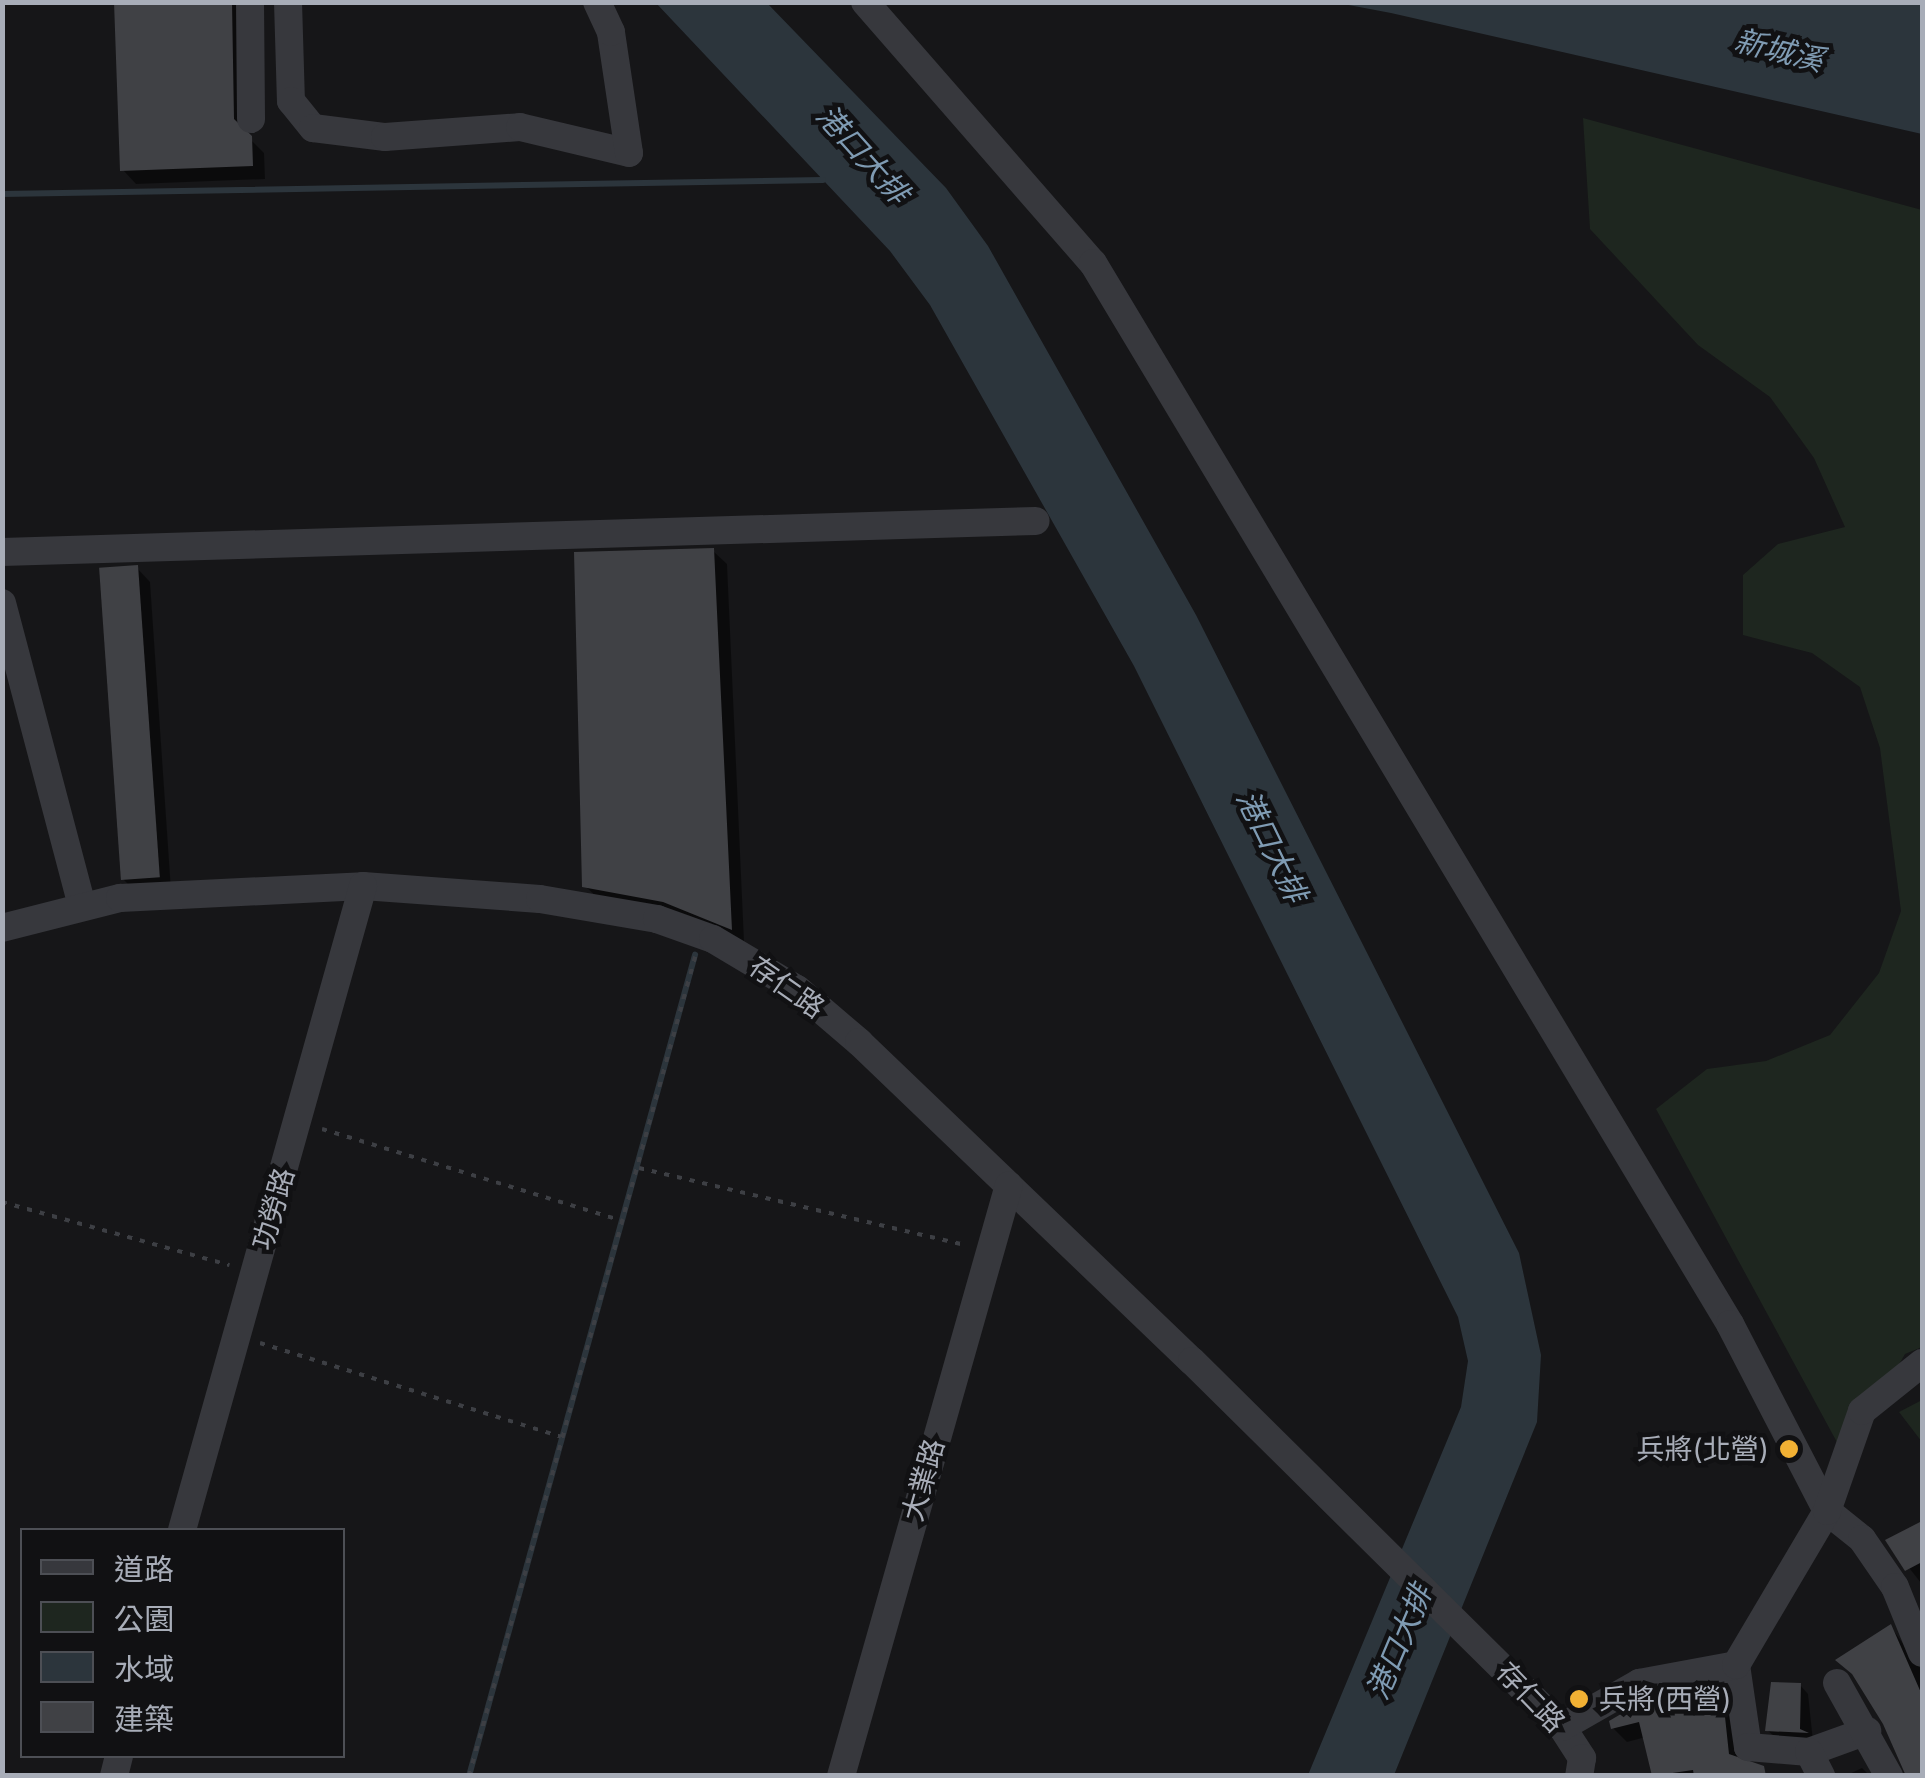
<!DOCTYPE html>
<html>
<head>
<meta charset="utf-8">
<style>
	body { margin:0 }
	#map { position:relative; width:1925px; height:1778px; overflow:hidden; background:#161618; font-family:Inter,"Noto Sans TC",sans-serif }
	div>[style] { position:absolute }
	.green>* { inset:0; background:#1e261f }
	.water>* { inset:0; background:#2c353c }
	.shadow>* { inset:0; background:#0007 }
	.stream>* { height:6px; margin:-3px; padding:0 3px; transform-origin:3px; border-radius:3px; background:#2c353c }
	.building>* { inset:0; background:#404145; transform-origin:0 0 }
	.path>* { height:4px; margin-top:-2px; transform-origin:0; background:repeating-linear-gradient(90deg,#3d3f44 0 5px,transparent 0 13px) }
	.minor>* { height:28px; margin:-14px; padding:0 14px; transform-origin:14px; border-radius:14px; background:#37383d }
	.dots>* { width:28px; height:28px; translate:-50% -50%; box-sizing:border-box; border:5px solid #111113; border-radius:50% }
	span { translate:-50% -50%; white-space:nowrap; text-align:center; line-height:1.15; -webkit-text-stroke:9px #111113; paint-order:stroke }
	.street-label { font-size:28px; color:#a8adb8 }
	.poi-label { font-size:28px; color:#a8adb8 }
	.right { translate:-100% -50%; text-align:right }
	.left { translate:0 -50%; text-align:left }
	.water-label { font-size:30px; color:#7f9bb3; font-style:italic }
	.frame { position:absolute; inset:0; border:5px solid #a8adb8; pointer-events:none }
	.legend { position:absolute; left:20px; top:1528px; width:325px; height:230px; box-sizing:border-box; background:#111113; border:2px solid #4d4f55; margin:0; padding:12px 18px; list-style:none; font-size:30px; color:#a8adb8 }
	.legend li { display:flex; align-items:center; gap:20px; height:50px }
	.legend b { width:50px; border:2px solid #4d4f55 }
</style>
</head>
<body>
<div id="map">
	<div class="green">
		<i style="clip-path:polygon(1583px 118px,1922px 210px,1922px 1347px,1905px 1354px,1845px 1457px,1656px 1109px,1707px 1069px,1766px 1061px,1830px 1035px,1879px 973px,1901px 911px,1880px 748px,1860px 687px,1812px 653px,1743px 635px,1743px 575px,1778px 544px,1845px 527px,1814px 458px,1770px 397px,1698px 345px,1590px 229px)"></i>
		<i style="clip-path:polygon(1922px 1400px,1922px 1442px,1899px 1412px)"></i>
	</div>
	<div class="water">
		<i style="clip-path:polygon(656px 3px,767px 3px,946px 188px,988px 246px,1196px 615px,1519px 1253px,1541px 1355px,1537px 1422px,1394px 1775px,1308px 1775px,1461px 1407px,1468px 1361px,1458px 1317px,1134px 666px,930px 305px,890px 251px)"></i>
		<i style="clip-path:polygon(1338px 3px,1922px 3px,1922px 134px,1391px 13px)"></i>
	</div>
	<div class="shadow">
		<i style="clip-path:polygon(116px 2px,256px 2px,246px 135px,264px 153px,265px 179px,136px 184px,123px 170px)"></i>
		<i style="clip-path:polygon(713px 551px,727px 564px,744px 941px,678px 915px,599px 899px,585px 886px)"></i>
		<i style="clip-path:polygon(137px 568px,150px 582px,171px 890px,137px 893px,123px 879px)"></i>
		<i style="clip-path:polygon(1922px 1524px,1922px 1582px,1921px 1583px,1888px 1541px)"></i>
		<i style="clip-path:polygon(1891px 1627px,1922px 1670px,1922px 1776px,1908px 1776px)"></i>
		<i style="clip-path:polygon(1800px 1685px,1808px 1694px,1813px 1741px,1776px 1738px,1767px 1730px)"></i>
		<i style="clip-path:polygon(1721px 1692px,1735px 1705px,1741px 1761px,1770px 1776px,1654px 1776px,1646px 1737px,1627px 1742px,1613px 1728px)"></i>
		<i style="clip-path:polygon(1862px 1768px,1870px 1776px,1845px 1776px)"></i>
	</div>
	<div class="stream">
		<i style="left:2px;top:194px;width:821px;rotate:-0.98deg"></i>
		<i style="left:469px;top:1776px;width:852px;rotate:-74.61deg"></i>
	</div>
	<div class="building">
		<i style="clip-path:polygon(114px 2px,232px 2px,234px 119px,252px 136px,253px 166px,120px 171px)"></i>
		<i style="clip-path:polygon(714px 548px,732px 930px,663px 902px,582px 887px,574px 552px)"></i>
		<i style="left:138px;top:565px;width:313px;height:39px;rotate:86deg"></i>
		<i style="clip-path:polygon(1922px 1521px,1922px 1562px,1905px 1571px,1885px 1540px)"></i>
		<i style="clip-path:polygon(1891px 1624px,1922px 1695px,1922px 1776px,1906px 1776px,1883px 1724px,1852px 1674px,1835px 1660px)"></i>
		<i style="clip-path:polygon(1771px 1682px,1801px 1683px,1800px 1729px,1809px 1733px,1765px 1731px)"></i>
		<i style="clip-path:polygon(1705px 1689px,1722px 1689px,1729px 1754px,1764px 1766px,1766px 1776px,1694px 1776px,1693px 1770px,1652px 1776px,1639px 1722px,1611px 1729px,1609px 1721px,1645px 1700px)"></i>
	</div>
	<div class="path">
		<i style="left:322px;top:1129px;width:315px;rotate:17deg"></i>
		<i style="left:639px;top:1168px;width:335px;rotate:13.3deg"></i>
		<i style="left:2px;top:1202px;width:236px;rotate:15.5deg"></i>
		<i style="left:260px;top:1343px;width:315px;rotate:17.3deg"></i>
		<i style="left:469px;top:1776px;width:850px;rotate:-74.57deg"></i>
	</div>
	<div class="minor">
		<i style="left:250px;top:2px;width:117px;rotate:89.5deg"></i>
		<i style="left:288px;top:2px;width:99px;rotate:88.3deg"></i>
		<i style="left:291px;top:101px;width:35px;rotate:51deg"></i>
		<i style="left:313px;top:128px;width:73px;rotate:7.1deg"></i>
		<i style="left:385px;top:137px;width:135px;rotate:-4.2deg"></i>
		<i style="left:520px;top:127px;width:112px;rotate:13.4deg"></i>
		<i style="left:629px;top:153px;width:122px;rotate:-98.5deg"></i>
		<i style="left:611px;top:32px;width:33px;rotate:-115deg"></i>
		<i style="left:865px;top:2px;width:347px;rotate:48.9deg"></i>
		<i style="left:1093px;top:263px;width:1238px;rotate:59.02deg"></i>
		<i style="left:1730px;top:1324px;width:211px;rotate:62.6deg"></i>
		<i style="left:1827px;top:1511px;width:45px;rotate:38.7deg"></i>
		<i style="left:1862px;top:1539px;width:58px;rotate:55.5deg"></i>
		<i style="left:1895px;top:1587px;width:71px;rotate:67.8deg"></i>
		<i style="left:2px;top:552px;width:1034px;rotate:-1.72deg"></i>
		<i style="left:2px;top:603px;width:312px;rotate:75.2deg"></i>
		<i style="left:2px;top:928px;width:122px;rotate:-14.3deg"></i>
		<i style="left:120px;top:898px;width:243px;rotate:-2.8deg"></i>
		<i style="left:363px;top:886px;width:177px;rotate:4.2deg"></i>
		<i style="left:540px;top:899px;width:119px;rotate:9.7deg"></i>
		<i style="left:657px;top:919px;width:59px;rotate:19.7deg"></i>
		<i style="left:713px;top:939px;width:98px;rotate:30.8deg"></i>
		<i style="left:797px;top:989px;width:82px;rotate:40.5deg"></i>
		<i style="left:859px;top:1042px;width:461px;rotate:43.8deg"></i>
		<i style="left:1192px;top:1361px;width:520px;rotate:44.69deg"></i>
		<i style="left:1562px;top:1727px;width:37px;rotate:57deg"></i>
		<i style="left:1582px;top:1758px;width:18px;rotate:99deg"></i>
		<i style="left:182px;top:1530px;width:669px;rotate:-74.3deg"></i>
		<i style="left:1736px;top:1665px;width:83px;rotate:81.7deg"></i>
		<i style="left:1748px;top:1747px;width:61px;rotate:4.7deg"></i>
		<i style="left:1809px;top:1752px;width:62px;rotate:-19.9deg"></i>
		<i style="left:1837px;top:1683px;width:107px;rotate:60.8deg"></i>
		<i style="left:1562px;top:1727px;width:89px;rotate:-29.7deg"></i>
		<i style="left:1639px;top:1683px;width:99px;rotate:-10.5deg"></i>
		<i style="left:1736px;top:1665px;width:179px;rotate:-59.4deg"></i>
		<i style="left:1827px;top:1511px;width:106px;rotate:-70.7deg"></i>
		<i style="left:1862px;top:1411px;width:77px;rotate:-38.7deg"></i>
		<i style="left:1809px;top:1752px;width:27px;rotate:63deg"></i>
		<i style="left:114px;top:1776px;width:21px;rotate:-76deg"></i>
		<i style="left:841px;top:1776px;width:614px;rotate:-74.13deg"></i>
	</div>
	<div class="dots">
		<i style="left:1789px;top:1449px;background:#f2b134"></i>
		<i style="left:1579px;top:1699px;background:#f2b134"></i>
	</div>
	<div class="street-label">
		<span style="left:787px;top:987px;rotate:35deg">存仁路</span>
		<span style="left:273px;top:1209px;rotate:-74deg">功勞路</span>
		<span style="left:923px;top:1480px;rotate:-74deg">大業路</span>
		<span style="left:1531px;top:1697px;rotate:46deg">存仁路</span>
	</div>
	<div class="poi-label">
		<span class="right" style="left:1769px;top:1449px">兵將(北營)</span>
		<span class="left" style="left:1599px;top:1699px">兵將(西營)</span>
	</div>
	<div class="water-label">
		<span style="left:1779px;top:50px;rotate:14deg">新城溪</span>
		<span style="left:863px;top:154px;rotate:48deg">港口大排</span>
		<span style="left:1272px;top:846px;rotate:64deg">港口大排</span>
		<span style="left:1399px;top:1642px;rotate:-67deg">港口大排</span>
	</div>
	<div class="frame"></div>
	<ul class="legend">
	<li><b style="height:12px;background:#37383d"></b>道路</li>
	<li><b style="height:28px;background:#1e261f"></b>公園</li>
	<li><b style="height:28px;background:#2c353c"></b>水域</li>
	<li><b style="height:28px;background:#404145"></b>建築</li>
	</ul>
</div>
</body>
</html>
